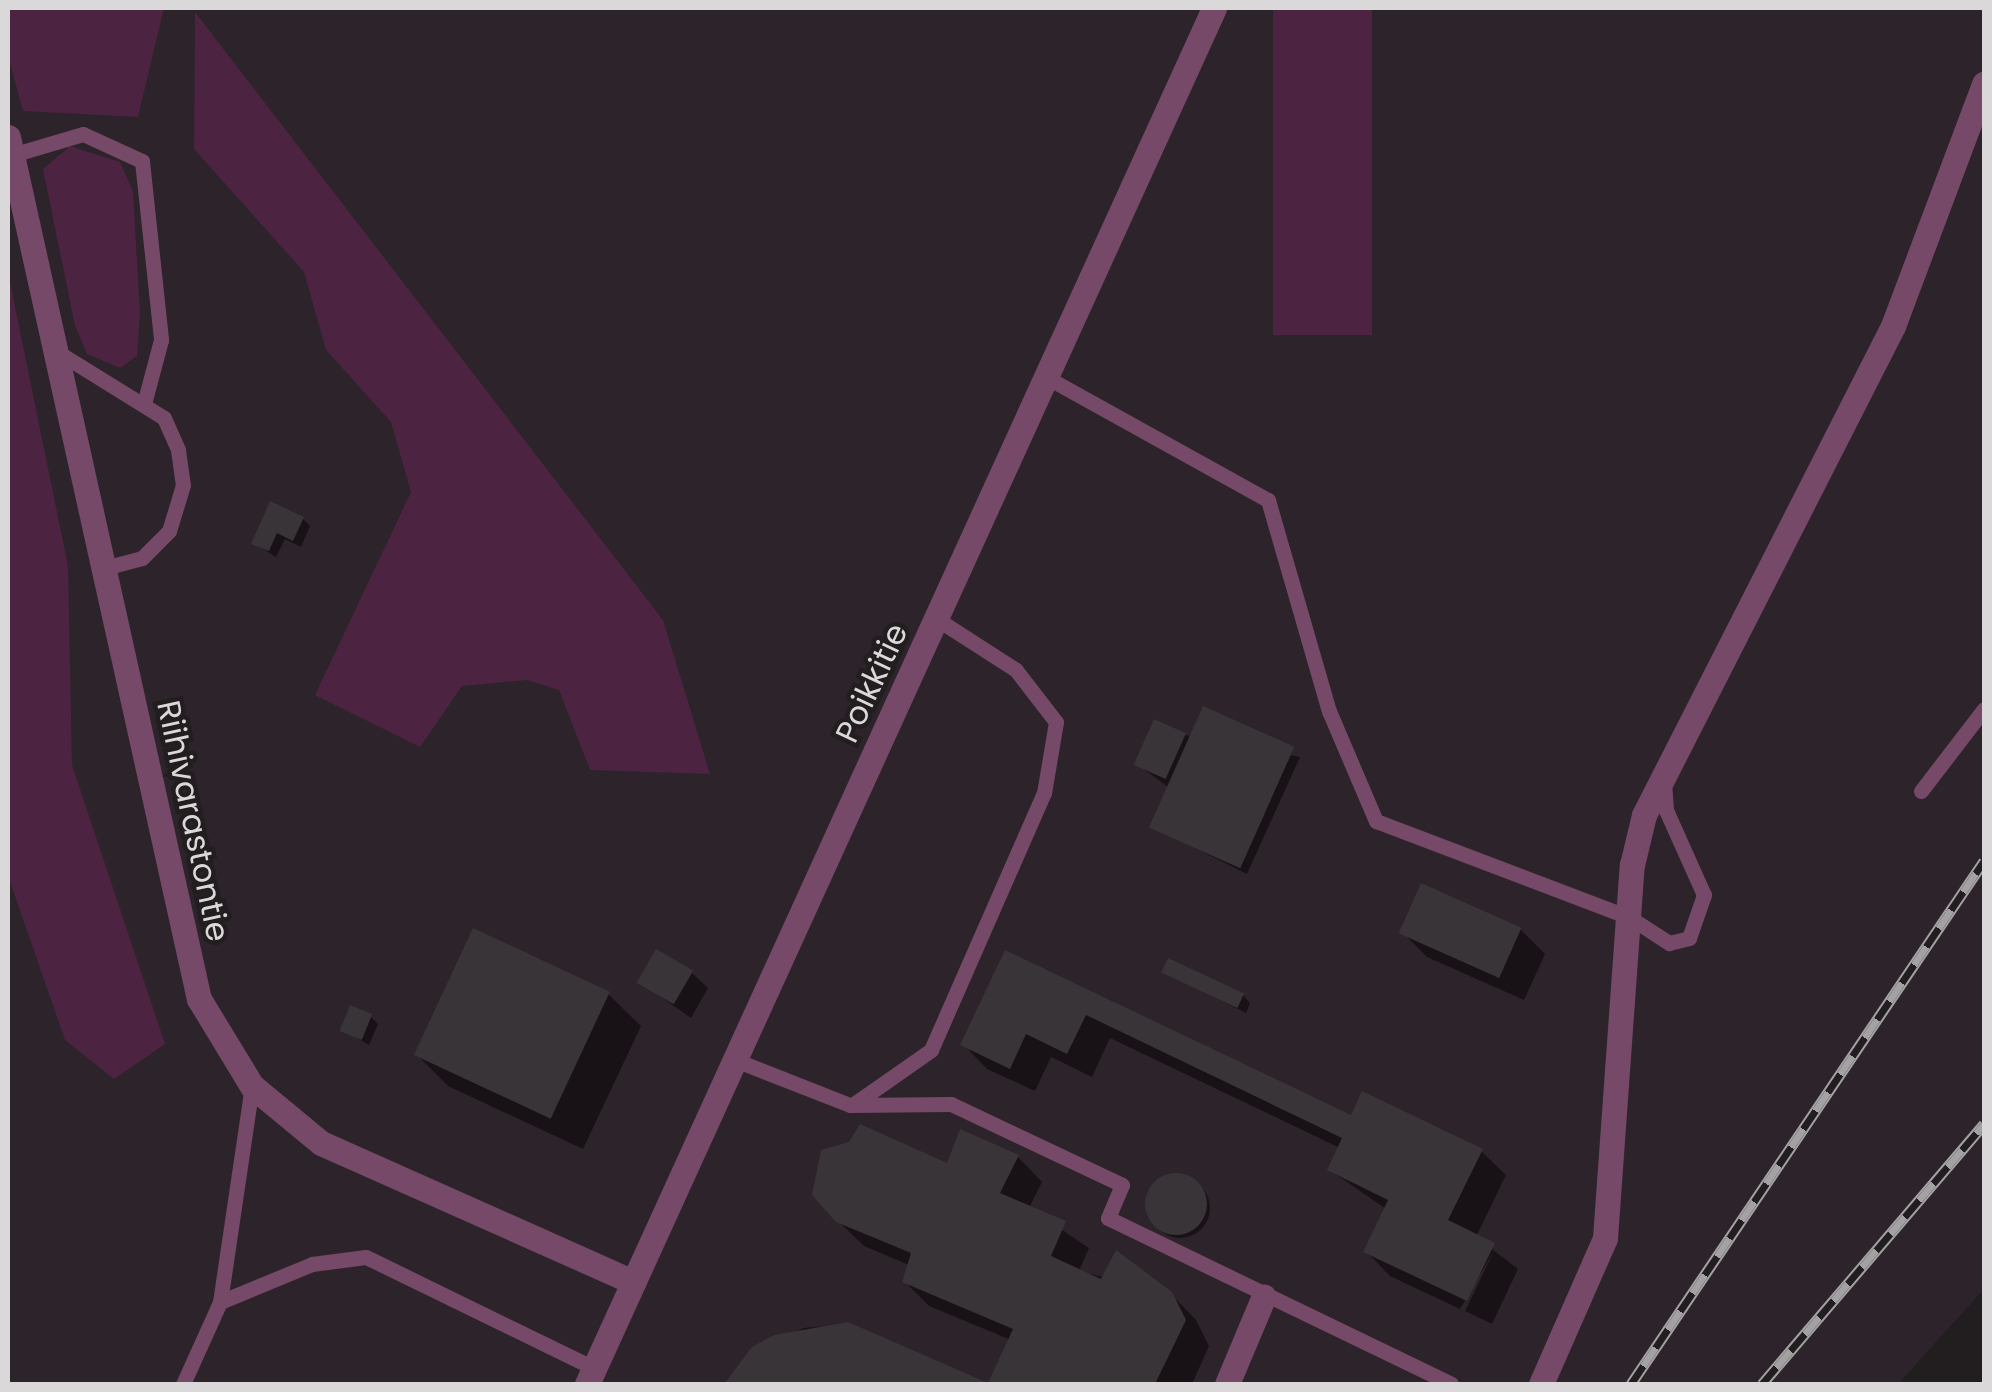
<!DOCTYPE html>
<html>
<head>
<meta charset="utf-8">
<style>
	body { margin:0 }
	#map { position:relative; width:1992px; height:1392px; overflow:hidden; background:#221e20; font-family:Poppins,sans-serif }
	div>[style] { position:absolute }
	.built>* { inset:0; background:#2d232a }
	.green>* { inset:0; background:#4c2340; transform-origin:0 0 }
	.shadow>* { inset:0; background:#0007 }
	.round { border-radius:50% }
	.building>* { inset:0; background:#393437; transform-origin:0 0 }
	.lane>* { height:15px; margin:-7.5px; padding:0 7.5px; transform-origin:7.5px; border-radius:7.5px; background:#754967 }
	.street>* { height:25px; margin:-12.5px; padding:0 12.5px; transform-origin:12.5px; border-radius:12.5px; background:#754967 }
	.rail>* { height:11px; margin-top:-5.5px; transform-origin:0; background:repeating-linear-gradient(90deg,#221e20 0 22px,#a4a1a3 0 44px); box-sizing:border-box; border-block:2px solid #a4a1a3 }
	span { translate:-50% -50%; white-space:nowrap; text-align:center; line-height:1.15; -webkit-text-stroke:9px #221e20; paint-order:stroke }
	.street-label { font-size:32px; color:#dbd8da }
	.frame { position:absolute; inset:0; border:10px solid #dbd8da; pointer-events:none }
</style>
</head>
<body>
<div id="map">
	<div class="built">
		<i style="clip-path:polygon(8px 8px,1984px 8px,1984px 1289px,1898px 1384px,8px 1384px)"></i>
	</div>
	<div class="green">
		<i style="clip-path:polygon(8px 8px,164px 8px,138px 117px,23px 111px,8px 56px)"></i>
		<i style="left:1273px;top:8px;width:99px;height:327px"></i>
		<i style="clip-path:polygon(195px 12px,663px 620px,710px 774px,590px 770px,559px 690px,527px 680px,462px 686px,420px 747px,315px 695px,411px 492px,391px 422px,326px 350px,304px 272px,194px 149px)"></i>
		<i style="clip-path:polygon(70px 146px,120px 162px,133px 191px,140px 312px,137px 356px,120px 368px,87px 354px,75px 326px,43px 169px)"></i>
		<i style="clip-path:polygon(8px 272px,68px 566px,72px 765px,165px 1044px,114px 1079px,65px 1040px,8px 876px)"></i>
	</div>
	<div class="shadow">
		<i style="clip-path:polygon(303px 519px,310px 526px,301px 547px,285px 539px,276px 557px,254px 543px)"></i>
		<i style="clip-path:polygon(1185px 735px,1300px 757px,1247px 874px,1151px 826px,1168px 787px,1137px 764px)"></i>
		<i style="clip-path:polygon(1520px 929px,1545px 954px,1524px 1000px,1427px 957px,1402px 932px)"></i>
		<i style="clip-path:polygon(1006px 953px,1352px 1118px,1481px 1151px,1506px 1175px,1476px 1237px,1518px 1269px,1492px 1324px,1465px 1311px,1494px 1251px,1460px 1309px,1390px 1276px,1366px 1251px,1386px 1209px,1330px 1170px,1340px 1148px,1110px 1038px,1092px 1077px,1051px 1057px,1035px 1091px,987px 1069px,963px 1044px)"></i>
		<i style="clip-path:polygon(1164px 971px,1243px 995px,1250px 1003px,1246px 1013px)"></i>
		<i style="clip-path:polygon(691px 972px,708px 988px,691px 1018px,640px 982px)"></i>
		<i style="clip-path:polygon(608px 994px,641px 1026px,583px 1149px,448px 1086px,416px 1054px)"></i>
		<i style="clip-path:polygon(370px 1016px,378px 1024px,369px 1045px,343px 1030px)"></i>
		<i style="clip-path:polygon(1018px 1157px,1042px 1182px,1029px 1208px,1089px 1248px,1079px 1271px,1171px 1294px,1196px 1320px,1209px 1346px,1192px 1384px,990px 1384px,1011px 1340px,929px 1306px,904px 1281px,909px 1265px,864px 1246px,838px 1221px,948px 1166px)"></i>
		<i class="round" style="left:1150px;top:1178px;width:60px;height:60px"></i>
		<i style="clip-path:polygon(848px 1324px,986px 1384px,728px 1384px,753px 1349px,804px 1328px)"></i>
	</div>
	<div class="building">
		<i style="clip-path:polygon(270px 501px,304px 517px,293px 541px,277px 533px,269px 551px,251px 544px)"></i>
		<i style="left:1203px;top:706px;width:100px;height:133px;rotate:24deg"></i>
		<i style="left:1154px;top:719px;width:35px;height:50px;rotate:24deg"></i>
		<i style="left:1421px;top:883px;width:110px;height:55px;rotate:24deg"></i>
		<i style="left:473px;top:928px;width:151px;height:140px;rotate:25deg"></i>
		<i style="left:656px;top:949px;width:43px;height:39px;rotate:30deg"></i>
		<i style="clip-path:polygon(1005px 950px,1351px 1115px,1362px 1091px,1483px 1149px,1448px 1220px,1495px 1243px,1467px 1301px,1363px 1252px,1388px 1200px,1327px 1170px,1342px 1138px,1086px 1015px,1067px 1054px,1026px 1034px,1010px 1069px,960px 1045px)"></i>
		<i style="left:1168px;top:958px;width:84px;height:16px;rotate:25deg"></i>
		<i style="left:350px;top:1005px;width:24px;height:28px;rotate:22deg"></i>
		<i style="clip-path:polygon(860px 1124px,947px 1163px,960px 1129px,1019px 1155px,1000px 1193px,1066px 1221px,1051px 1256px,1101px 1279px,1116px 1250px,1172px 1292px,1186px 1320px,1155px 1384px,724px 1384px,752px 1347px,774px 1335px,848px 1322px,988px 1383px,1013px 1329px,902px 1282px,911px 1253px,836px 1222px,812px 1195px,821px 1150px,849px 1142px)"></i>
		<i class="round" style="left:1145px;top:1173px;width:62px;height:62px"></i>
	</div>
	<div class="lane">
		<i style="left:12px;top:155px;width:74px;rotate:-16.5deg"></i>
		<i style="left:83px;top:134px;width:65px;rotate:24.6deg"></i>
		<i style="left:142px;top:161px;width:180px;rotate:83.9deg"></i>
		<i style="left:161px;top:340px;width:66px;rotate:104.9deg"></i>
		<i style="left:56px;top:351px;width:127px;rotate:31.8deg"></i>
		<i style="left:164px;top:418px;width:35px;rotate:66deg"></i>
		<i style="left:178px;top:450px;width:35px;rotate:82deg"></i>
		<i style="left:183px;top:485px;width:48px;rotate:106.9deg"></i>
		<i style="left:169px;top:531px;width:38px;rotate:135deg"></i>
		<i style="left:142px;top:558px;width:38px;rotate:165deg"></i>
		<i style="left:1046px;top:377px;width:254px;rotate:29deg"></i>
		<i style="left:1268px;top:500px;width:220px;rotate:73.9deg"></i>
		<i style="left:1329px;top:711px;width:120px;rotate:66.9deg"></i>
		<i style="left:1376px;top:821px;width:271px;rotate:20.8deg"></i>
		<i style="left:1629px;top:917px;width:48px;rotate:33deg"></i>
		<i style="left:1669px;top:943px;width:21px;rotate:-14deg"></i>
		<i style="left:1689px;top:938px;width:46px;rotate:-70.8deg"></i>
		<i style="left:1704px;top:895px;width:93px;rotate:-114.1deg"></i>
		<i style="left:1666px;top:810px;width:30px;rotate:-94deg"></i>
		<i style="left:1921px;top:791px;width:103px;rotate:-52.5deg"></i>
		<i style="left:735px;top:1060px;width:123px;rotate:21.4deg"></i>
		<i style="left:850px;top:1105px;width:101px;rotate:-0.6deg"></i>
		<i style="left:951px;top:1104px;width:189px;rotate:25.3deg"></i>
		<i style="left:1122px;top:1185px;width:36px;rotate:113deg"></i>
		<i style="left:1108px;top:1218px;width:381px;rotate:25.8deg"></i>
		<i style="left:854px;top:1104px;width:94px;rotate:-35deg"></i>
		<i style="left:931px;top:1050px;width:281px;rotate:-66.3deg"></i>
		<i style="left:1044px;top:793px;width:72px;rotate:-80.4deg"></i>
		<i style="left:1056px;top:722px;width:66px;rotate:-127.6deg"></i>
		<i style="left:1016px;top:670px;width:94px;rotate:-147.2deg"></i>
		<i style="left:220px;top:1302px;width:218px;rotate:-81.6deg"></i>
		<i style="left:183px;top:1384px;width:90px;rotate:-65.7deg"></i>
		<i style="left:220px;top:1302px;width:100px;rotate:-22.4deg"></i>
		<i style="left:312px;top:1264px;width:54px;rotate:-7.4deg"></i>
		<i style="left:366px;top:1257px;width:254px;rotate:26deg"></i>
	</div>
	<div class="street">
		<i style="left:8px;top:137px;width:883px;rotate:77.51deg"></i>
		<i style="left:199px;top:999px;width:102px;rotate:58.7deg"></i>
		<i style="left:252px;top:1086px;width:89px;rotate:39.6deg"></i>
		<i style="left:321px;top:1143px;width:342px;rotate:24deg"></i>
		<i style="left:587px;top:1384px;width:1512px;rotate:-65.5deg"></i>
		<i style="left:1227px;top:1384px;width:95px;rotate:-67.2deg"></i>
		<i style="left:1541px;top:1384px;width:159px;rotate:-66.3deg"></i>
		<i style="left:1605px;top:1238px;width:374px;rotate:-85.9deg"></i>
		<i style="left:1632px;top:865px;width:51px;rotate:-76.5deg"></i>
		<i style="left:1644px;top:815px;width:549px;rotate:-63.01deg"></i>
		<i style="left:1893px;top:326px;width:259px;rotate:-69.4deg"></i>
	</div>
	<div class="rail">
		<i style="left:1631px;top:1384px;width:631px;rotate:-55.98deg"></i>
		<i style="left:1762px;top:1384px;width:342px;rotate:-49.5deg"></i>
	</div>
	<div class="street-label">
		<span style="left:872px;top:683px;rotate:-65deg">Poikkitie</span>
		<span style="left:193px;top:821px;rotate:78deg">Riihivarastontie</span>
	</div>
	<div class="frame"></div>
</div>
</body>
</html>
